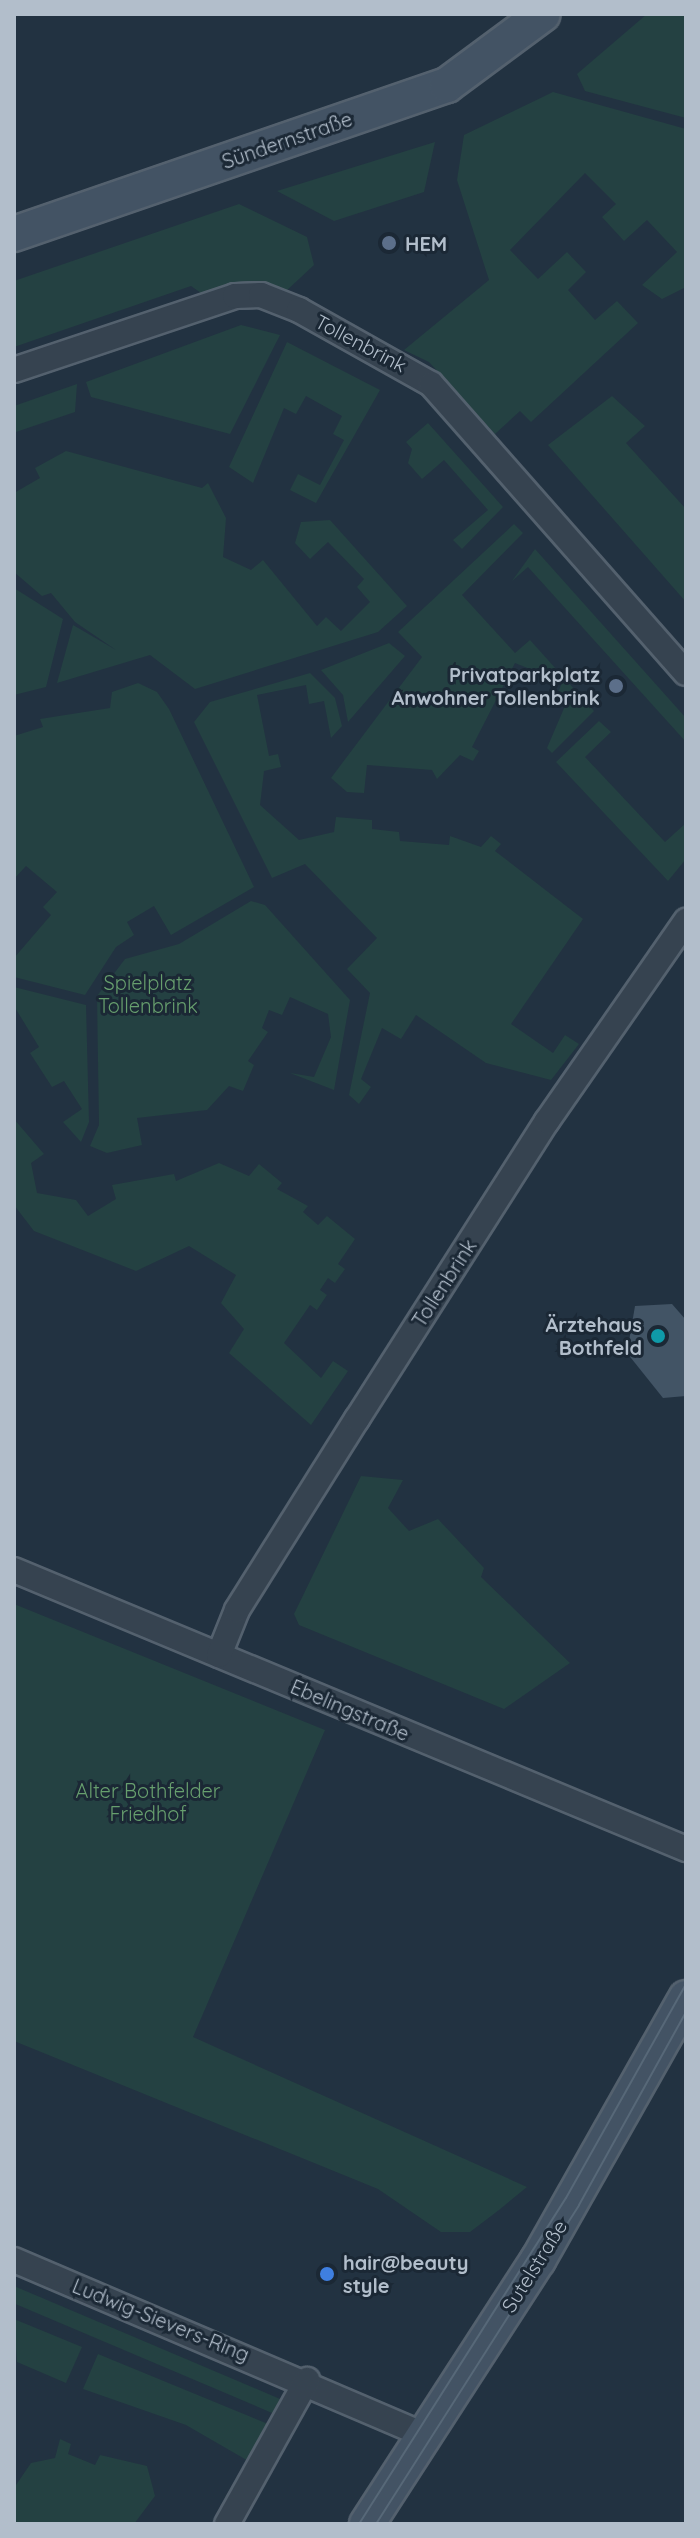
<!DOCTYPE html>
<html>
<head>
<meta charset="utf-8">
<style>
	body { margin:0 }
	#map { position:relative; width:700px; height:2538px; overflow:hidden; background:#223241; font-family:Quicksand,sans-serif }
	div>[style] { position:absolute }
	.green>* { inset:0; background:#244142; transform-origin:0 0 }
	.building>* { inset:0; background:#425465 }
	.roads { filter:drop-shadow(2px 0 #54616e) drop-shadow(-2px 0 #54616e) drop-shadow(0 2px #54616e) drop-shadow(0 -2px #54616e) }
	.street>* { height:24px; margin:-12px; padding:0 12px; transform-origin:12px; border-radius:12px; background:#364350 }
	.secondary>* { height:34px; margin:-17px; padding:0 17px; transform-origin:17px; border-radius:17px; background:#435364 }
	.tram>* { height:2px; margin:-1px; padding:0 1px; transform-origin:1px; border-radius:1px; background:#576878 }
	.dots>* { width:22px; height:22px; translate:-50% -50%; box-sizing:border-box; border:4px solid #1b2835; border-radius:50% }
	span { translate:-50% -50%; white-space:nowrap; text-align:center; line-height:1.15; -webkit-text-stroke:6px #1b2835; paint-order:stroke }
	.street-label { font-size:20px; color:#b2becb }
	.poi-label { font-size:20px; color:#b2becb; font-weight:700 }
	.left { translate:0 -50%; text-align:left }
	.right { translate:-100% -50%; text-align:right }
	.park-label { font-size:20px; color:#679f6e }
	.frame { position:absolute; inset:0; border:16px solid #b2becb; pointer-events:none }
</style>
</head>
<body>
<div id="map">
	<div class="green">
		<i style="clip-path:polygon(647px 14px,686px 14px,686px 118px,585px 91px,577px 74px)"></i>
		<i style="clip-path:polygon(553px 92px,686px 129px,686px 287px,662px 299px,642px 285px,677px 252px,647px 220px,624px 241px,602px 217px,616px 204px,585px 173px,510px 250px,538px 279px,567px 252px,586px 272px,568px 290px,595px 320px,617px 301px,638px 323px,531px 422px,520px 411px,495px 434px,429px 362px,404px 350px,489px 280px,457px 180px,464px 135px)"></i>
		<i style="clip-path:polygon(435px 142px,424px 192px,334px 221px,277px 191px)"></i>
		<i style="clip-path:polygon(239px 204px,307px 237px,314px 265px,284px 293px,247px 282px,201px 293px,191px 286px,14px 347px,14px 281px)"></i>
		<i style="clip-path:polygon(241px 325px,280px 335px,230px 434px,91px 397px,86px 382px)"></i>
		<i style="clip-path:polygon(287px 342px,380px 390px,316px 503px,290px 490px,298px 474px,320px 485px,344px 440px,333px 434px,342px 416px,306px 396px,296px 414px,284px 408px,253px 483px,229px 467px)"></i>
		<i style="clip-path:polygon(77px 384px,75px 412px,16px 432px,14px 406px)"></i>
		<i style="clip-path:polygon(612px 396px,645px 426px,626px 443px,686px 509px,686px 602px,548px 445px)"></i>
		<i style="clip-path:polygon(428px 423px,503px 507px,462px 549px,453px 540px,488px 510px,444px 460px,422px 479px,408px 463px,412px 449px,406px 442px)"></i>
		<i style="clip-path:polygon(66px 451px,202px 488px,208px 483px,226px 518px,223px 557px,251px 570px,263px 560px,317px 626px,326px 617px,341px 631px,370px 602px,357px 587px,364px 579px,328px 542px,310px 559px,295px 543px,301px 522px,330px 520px,407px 606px,378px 632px,195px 689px,150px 655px,57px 683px,73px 625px,116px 650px,75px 622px,51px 593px,42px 596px,14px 572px,14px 493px,40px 478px,35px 468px)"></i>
		<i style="clip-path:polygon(514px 524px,523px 533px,462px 595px,515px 653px,530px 640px,594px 711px,552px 753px,547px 748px,565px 706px,555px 701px,562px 682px,515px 663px,472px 747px,479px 751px,473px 761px,460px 755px,437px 779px,432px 770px,367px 765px,364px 793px,347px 792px,331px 778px,422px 657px,398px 632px)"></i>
		<i style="clip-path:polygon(535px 549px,686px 718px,686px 742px,528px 567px,512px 581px)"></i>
		<i style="clip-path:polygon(14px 588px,63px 619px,46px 687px,14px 695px)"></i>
		<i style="clip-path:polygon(389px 643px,405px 656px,348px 722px,343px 695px,321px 670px)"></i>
		<i style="clip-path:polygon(310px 673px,335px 698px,342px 726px,331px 738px,324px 701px,309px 704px,306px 685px,257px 695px,269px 756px,278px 754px,281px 767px,264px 771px,260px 805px,299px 840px,334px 832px,336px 817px,372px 820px,372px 829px,399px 832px,400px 841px,449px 845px,450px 836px,481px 847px,491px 836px,501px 844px,495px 851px,583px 919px,511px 1024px,553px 1053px,565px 1035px,579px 1044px,551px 1080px,486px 1063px,416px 1015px,401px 1039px,382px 1028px,361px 1079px,371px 1087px,359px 1104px,349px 1095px,370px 993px,347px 969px,377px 938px,305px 864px,272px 878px,194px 722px,210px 702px)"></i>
		<i style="clip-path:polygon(138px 683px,157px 692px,169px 709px,254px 887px,171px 935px,154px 906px,127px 922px,134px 935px,116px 947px,85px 995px,14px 977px,14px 958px,51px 915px,43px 907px,57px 892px,26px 866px,14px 879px,14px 736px,43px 727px,40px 719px,110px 708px,112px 692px)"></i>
		<i style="clip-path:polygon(599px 721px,611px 732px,585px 757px,665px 842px,686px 823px,686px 859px,668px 881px,556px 762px)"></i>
		<i style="clip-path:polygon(251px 901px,265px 905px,350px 1000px,334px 1090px,290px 1073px,314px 1077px,331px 1037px,328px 1014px,290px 997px,282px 1015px,269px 1010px,262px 1028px,268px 1032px,248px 1061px,254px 1065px,243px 1091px,229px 1086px,207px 1110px,137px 1118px,142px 1145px,107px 1153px,90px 1146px,99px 1125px,97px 996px,125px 959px,179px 944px)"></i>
		<i style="clip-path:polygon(14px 987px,86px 1005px,89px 1122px,81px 1142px,63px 1122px,82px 1109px,64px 1081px,52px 1087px,30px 1053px,39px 1047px,14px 1006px)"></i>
		<i style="clip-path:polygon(14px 1119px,44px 1154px,31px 1163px,37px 1193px,76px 1200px,88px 1216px,116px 1199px,112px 1185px,174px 1174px,176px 1181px,219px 1163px,249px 1176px,259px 1164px,282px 1183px,277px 1189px,308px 1206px,303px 1212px,318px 1225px,327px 1216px,355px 1239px,338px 1264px,345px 1269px,335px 1283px,328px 1278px,320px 1290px,327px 1295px,317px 1310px,310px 1305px,284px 1343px,321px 1378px,333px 1361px,348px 1371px,311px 1425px,229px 1353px,244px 1329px,221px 1303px,236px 1275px,189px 1246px,136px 1271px,34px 1231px,14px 1205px)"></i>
		<i style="clip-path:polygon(361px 1476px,403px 1480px,388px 1508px,409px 1531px,438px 1519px,484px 1568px,481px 1577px,570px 1663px,504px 1709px,299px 1625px,294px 1614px)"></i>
		<i style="clip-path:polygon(14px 1604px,325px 1730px,193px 2037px,527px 2187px,499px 2210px,470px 2232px,441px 2232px,378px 2189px,14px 2041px)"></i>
		<i style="left:14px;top:2286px;width:289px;height:16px;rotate:23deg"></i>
		<i style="clip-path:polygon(14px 2319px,82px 2347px,66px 2383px,17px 2362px)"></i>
		<i style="clip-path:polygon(98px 2354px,268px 2424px,250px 2462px,186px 2425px,83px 2389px)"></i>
		<i style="clip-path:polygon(60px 2439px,71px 2444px,68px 2454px,95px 2465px,100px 2455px,147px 2466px,155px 2496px,134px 2524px,14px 2524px,14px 2488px,31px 2463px,55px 2458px)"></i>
	</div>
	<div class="building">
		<i style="clip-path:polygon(672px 1304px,686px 1320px,686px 1396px,663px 1398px,627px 1353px,635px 1306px)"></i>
	</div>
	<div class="roads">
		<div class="street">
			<i style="left:14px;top:370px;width:233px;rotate:-18.5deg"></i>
			<i style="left:235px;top:296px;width:26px;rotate:-2deg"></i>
			<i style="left:261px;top:295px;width:41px;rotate:21.5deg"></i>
			<i style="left:299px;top:310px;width:151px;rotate:29.3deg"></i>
			<i style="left:431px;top:384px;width:385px;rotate:48.6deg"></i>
			<i style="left:14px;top:1570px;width:728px;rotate:22.55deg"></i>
			<i style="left:219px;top:1655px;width:48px;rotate:-68.2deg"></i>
			<i style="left:237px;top:1610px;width:226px;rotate:-57.9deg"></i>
			<i style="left:357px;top:1419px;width:353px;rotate:-57.5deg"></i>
			<i style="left:547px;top:1121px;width:244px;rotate:-55.2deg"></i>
			<i style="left:14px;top:2260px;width:448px;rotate:23.1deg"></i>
			<i style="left:227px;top:2524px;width:165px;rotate:-60.9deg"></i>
		</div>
		<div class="secondary">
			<i style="left:14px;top:234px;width:458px;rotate:-19deg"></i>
			<i style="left:447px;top:85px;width:119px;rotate:-36.5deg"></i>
			<i style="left:367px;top:2524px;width:315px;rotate:-57.1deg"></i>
			<i style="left:538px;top:2260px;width:301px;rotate:-60.5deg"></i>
		</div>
	</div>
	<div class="tram">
		<i style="left:359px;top:2524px;width:386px;rotate:-57.6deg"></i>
		<i style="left:566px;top:2198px;width:245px;rotate:-60.7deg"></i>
		<i style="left:376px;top:2524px;width:378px;rotate:-57.5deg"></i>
		<i style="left:579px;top:2205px;width:221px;rotate:-61deg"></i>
	</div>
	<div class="dots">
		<i style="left:389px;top:243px;background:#5c6f8a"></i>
		<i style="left:616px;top:686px;background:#5c6f8a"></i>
		<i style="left:658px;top:1336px;background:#0f9aa8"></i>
		<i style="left:327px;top:2274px;background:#3f7fe0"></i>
	</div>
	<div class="street-label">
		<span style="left:287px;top:140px;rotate:-19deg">Sündernstraße</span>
		<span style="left:361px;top:343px;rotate:28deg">Tollenbrink</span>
		<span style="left:444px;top:1283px;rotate:-57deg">Tollenbrink</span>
		<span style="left:350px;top:1710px;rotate:23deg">Ebelingstraße</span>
		<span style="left:534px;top:2266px;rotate:-58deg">Sutelstraße</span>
		<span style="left:161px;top:2320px;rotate:22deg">Ludwig-Sievers-Ring</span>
	</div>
	<div class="poi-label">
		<span class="left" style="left:405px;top:243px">HEM</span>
		<span class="right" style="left:600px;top:686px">Privatparkplatz<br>Anwohner Tollenbrink</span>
		<span class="right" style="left:642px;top:1336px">Ärztehaus<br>Bothfeld</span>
		<span class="left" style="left:343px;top:2274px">hair@beauty<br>style</span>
	</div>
	<div class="park-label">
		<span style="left:148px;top:994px">Spielplatz<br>Tollenbrink</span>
		<span style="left:148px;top:1802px">Alter Bothfelder<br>Friedhof</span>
	</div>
	<div class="frame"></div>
</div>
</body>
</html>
